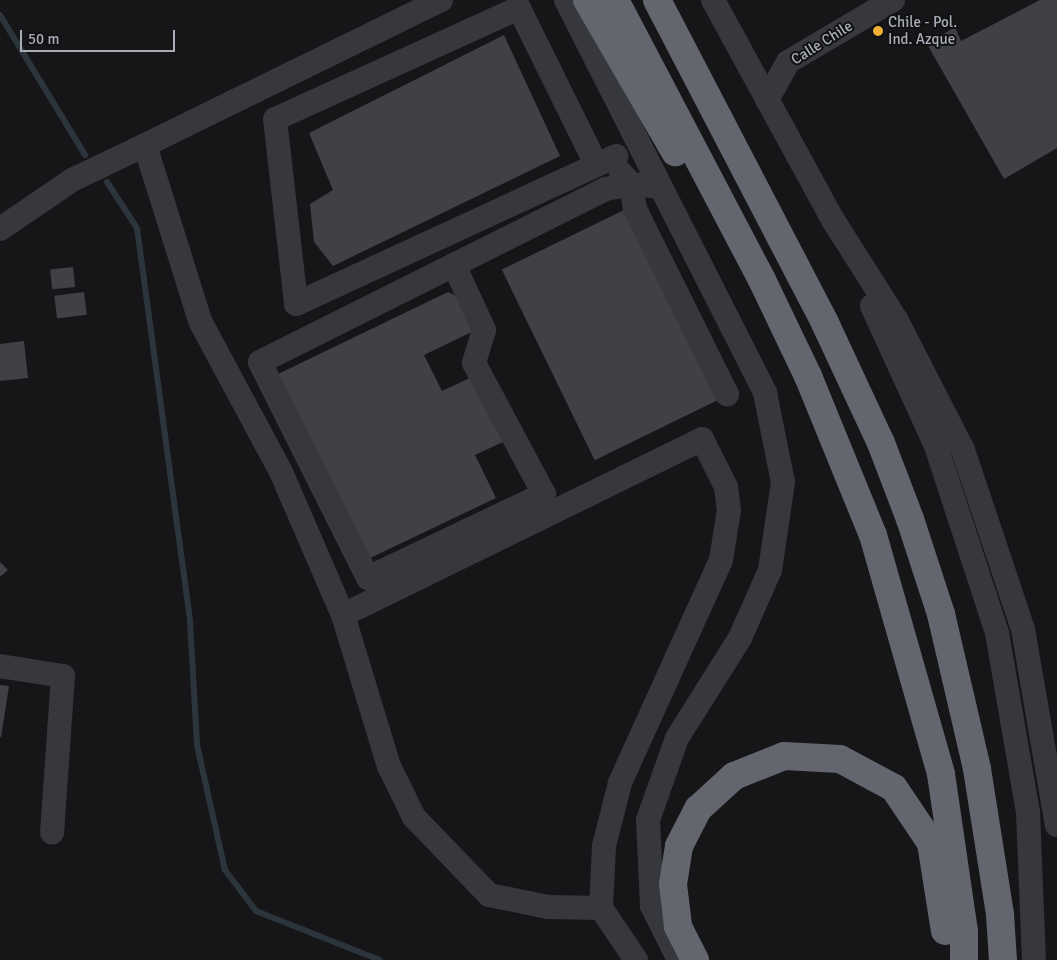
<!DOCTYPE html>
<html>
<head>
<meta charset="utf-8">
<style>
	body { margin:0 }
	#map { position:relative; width:1057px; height:960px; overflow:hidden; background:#161618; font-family:Signika,sans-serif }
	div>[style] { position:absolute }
	.stream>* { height:6px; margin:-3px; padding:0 3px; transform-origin:3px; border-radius:3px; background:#2c353c }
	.building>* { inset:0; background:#404145; transform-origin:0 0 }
	.minor>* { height:24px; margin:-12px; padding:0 12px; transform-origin:12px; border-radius:12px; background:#37383d }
	.highway>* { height:28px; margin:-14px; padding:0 14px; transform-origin:14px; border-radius:14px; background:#63666e }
	.dots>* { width:14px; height:14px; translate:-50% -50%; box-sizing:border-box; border:2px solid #111113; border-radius:50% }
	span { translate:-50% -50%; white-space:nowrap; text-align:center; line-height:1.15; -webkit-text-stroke:4px #111113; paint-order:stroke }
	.poi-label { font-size:15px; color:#a8adb8 }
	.left { translate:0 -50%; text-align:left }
	.street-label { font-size:15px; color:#a8adb8 }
	.scale { position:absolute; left:20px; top:30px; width:155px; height:22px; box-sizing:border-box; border:2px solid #a8adb8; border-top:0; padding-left:6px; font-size:15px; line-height:18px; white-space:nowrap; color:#a8adb8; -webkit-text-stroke:4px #111113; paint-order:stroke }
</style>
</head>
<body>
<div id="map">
	<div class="stream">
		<i style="left:0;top:15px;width:164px;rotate:58.7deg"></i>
		<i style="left:107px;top:182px;width:55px;rotate:56.9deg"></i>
		<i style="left:137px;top:228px;width:398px;rotate:82.3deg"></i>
		<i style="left:190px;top:622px;width:123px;rotate:86.7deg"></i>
		<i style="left:197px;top:745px;width:128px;rotate:77.4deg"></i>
		<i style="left:225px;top:870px;width:51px;rotate:52.9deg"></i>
		<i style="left:256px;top:911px;width:133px;rotate:21.6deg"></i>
	</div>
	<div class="building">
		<i style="clip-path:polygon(1040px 0,1057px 0,1057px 148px,1004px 179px,927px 44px,955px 27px,961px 41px)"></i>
		<i style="clip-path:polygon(504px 35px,560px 156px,333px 266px,314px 242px,310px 204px,333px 190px,309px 133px)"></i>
		<i style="left:624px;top:210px;width:212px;height:136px;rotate:64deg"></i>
		<i style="left:73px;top:267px;width:20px;height:23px;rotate:84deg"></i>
		<i style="left:84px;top:292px;width:23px;height:30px;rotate:83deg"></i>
		<i style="clip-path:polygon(448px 292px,466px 300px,480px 328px,424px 355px,442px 391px,474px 376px,505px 441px,475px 455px,496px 498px,366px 560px,276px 375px)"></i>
		<i style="clip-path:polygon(24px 341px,28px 378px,0 381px,0 344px)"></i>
		<i style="clip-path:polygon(0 562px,8px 570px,0 577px)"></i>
		<i style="clip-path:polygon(0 685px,9px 686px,1px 737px,0 737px)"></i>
	</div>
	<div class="minor">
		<i style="left:441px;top:0;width:330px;rotate:153.9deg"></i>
		<i style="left:145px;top:145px;width:184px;rotate:72.6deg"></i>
		<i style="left:200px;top:321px;width:171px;rotate:61.8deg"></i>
		<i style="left:281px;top:472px;width:156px;rotate:66.6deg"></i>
		<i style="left:343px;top:615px;width:158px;rotate:73.1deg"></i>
		<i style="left:389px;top:766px;width:57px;rotate:63.9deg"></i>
		<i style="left:414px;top:817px;width:108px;rotate:46.1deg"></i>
		<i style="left:489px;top:895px;width:60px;rotate:11.5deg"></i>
		<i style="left:548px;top:907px;width:53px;rotate:1.1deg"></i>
		<i style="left:601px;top:908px;width:63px;rotate:56.1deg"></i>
		<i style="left:566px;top:0;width:441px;rotate:63.1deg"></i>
		<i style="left:765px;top:393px;width:91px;rotate:78.6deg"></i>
		<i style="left:783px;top:482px;width:89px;rotate:98.4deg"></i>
		<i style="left:770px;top:570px;width:74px;rotate:113.8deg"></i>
		<i style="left:740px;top:638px;width:118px;rotate:122.2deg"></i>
		<i style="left:677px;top:738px;width:87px;rotate:109.5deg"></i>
		<i style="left:648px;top:820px;width:86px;rotate:87.3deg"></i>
		<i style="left:652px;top:906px;width:60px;rotate:63.4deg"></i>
		<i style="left:713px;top:0;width:251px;rotate:61.4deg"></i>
		<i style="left:833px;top:220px;width:120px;rotate:57.6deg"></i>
		<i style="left:897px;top:321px;width:145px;rotate:62.9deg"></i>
		<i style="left:963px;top:450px;width:189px;rotate:71.5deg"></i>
		<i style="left:1023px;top:629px;width:199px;rotate:80.2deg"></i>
		<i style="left:767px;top:100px;width:43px;rotate:-61.1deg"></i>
		<i style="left:788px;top:62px;width:122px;rotate:-30.6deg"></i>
		<i style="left:596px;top:164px;width:174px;rotate:-116.3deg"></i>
		<i style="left:519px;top:8px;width:268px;rotate:155.5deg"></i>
		<i style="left:275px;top:119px;width:186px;rotate:83.5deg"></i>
		<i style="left:296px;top:304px;width:353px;rotate:-24.8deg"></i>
		<i style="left:621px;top:173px;width:15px;rotate:48deg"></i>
		<i style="left:631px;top:184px;width:25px;rotate:81deg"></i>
		<i style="left:635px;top:209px;width:207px;rotate:63.6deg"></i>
		<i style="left:0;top:229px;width:87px;rotate:-34.2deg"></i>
		<i style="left:72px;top:180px;width:81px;rotate:-25.6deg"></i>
		<i style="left:454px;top:265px;width:72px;rotate:65.2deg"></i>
		<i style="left:484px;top:330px;width:34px;rotate:107deg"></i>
		<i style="left:474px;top:363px;width:149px;rotate:61.9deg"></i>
		<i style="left:544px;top:494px;width:195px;rotate:154.5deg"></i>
		<i style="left:368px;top:578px;width:241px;rotate:-116.6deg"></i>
		<i style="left:260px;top:362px;width:387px;rotate:-26.6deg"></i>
		<i style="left:606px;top:189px;width:25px;rotate:-11deg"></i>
		<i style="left:631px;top:184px;width:30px;rotate:6deg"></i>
		<i style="left:872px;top:306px;width:154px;rotate:65.4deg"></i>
		<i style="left:936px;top:446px;width:197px;rotate:71.9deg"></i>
		<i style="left:997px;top:633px;width:182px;rotate:80.2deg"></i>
		<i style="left:1028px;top:812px;width:148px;rotate:87.7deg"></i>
		<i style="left:343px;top:615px;width:400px;rotate:-26.1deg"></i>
		<i style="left:702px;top:439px;width:54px;rotate:63.4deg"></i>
		<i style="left:726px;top:487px;width:23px;rotate:83deg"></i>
		<i style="left:729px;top:510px;width:51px;rotate:99.1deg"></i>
		<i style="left:721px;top:560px;width:245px;rotate:114.4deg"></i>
		<i style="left:620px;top:783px;width:65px;rotate:104.3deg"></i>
		<i style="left:604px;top:846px;width:62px;rotate:92.8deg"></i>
		<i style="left:0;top:666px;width:64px;rotate:9deg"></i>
		<i style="left:63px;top:676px;width:157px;rotate:94deg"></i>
	</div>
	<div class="highway">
		<i style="left:587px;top:0;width:176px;rotate:59.9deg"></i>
		<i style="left:615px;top:0;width:316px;rotate:62.3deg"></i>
		<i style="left:762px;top:280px;width:106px;rotate:64.4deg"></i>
		<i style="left:808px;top:376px;width:172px;rotate:67.8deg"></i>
		<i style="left:873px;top:535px;width:248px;rotate:74.1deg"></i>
		<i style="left:941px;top:774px;width:159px;rotate:81.7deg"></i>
		<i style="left:964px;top:931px;width:29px;rotate:90deg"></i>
		<i style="left:657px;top:0;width:364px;rotate:62.5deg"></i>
		<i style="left:825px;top:323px;width:132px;rotate:65deg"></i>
		<i style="left:881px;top:443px;width:81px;rotate:69.1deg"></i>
		<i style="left:910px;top:519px;width:100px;rotate:71.9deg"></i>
		<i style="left:941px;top:614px;width:159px;rotate:76.9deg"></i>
		<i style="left:977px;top:769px;width:148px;rotate:81deg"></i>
		<i style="left:1000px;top:915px;width:45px;rotate:86.2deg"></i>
		<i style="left:695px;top:960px;width:38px;rotate:-117deg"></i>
		<i style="left:678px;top:926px;width:42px;rotate:-96.8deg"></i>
		<i style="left:673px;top:884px;width:38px;rotate:-81deg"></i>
		<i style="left:679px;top:846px;width:42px;rotate:-62.8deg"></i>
		<i style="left:698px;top:809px;width:49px;rotate:-42.5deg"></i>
		<i style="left:734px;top:776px;width:54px;rotate:-21.8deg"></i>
		<i style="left:784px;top:756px;width:56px;rotate:3.1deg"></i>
		<i style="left:840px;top:759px;width:61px;rotate:28.2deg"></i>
		<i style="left:894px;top:788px;width:66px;rotate:56.1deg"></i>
		<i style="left:931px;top:843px;width:89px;rotate:81deg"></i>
	</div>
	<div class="dots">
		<i style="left:878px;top:31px;background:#f2b134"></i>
	</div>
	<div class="poi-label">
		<span class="left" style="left:888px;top:31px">Chile - Pol.<br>Ind. Azque</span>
	</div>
	<div class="street-label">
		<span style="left:822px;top:43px;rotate:-32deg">Calle Chile</span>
	</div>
	<div class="scale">50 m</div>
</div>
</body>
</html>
